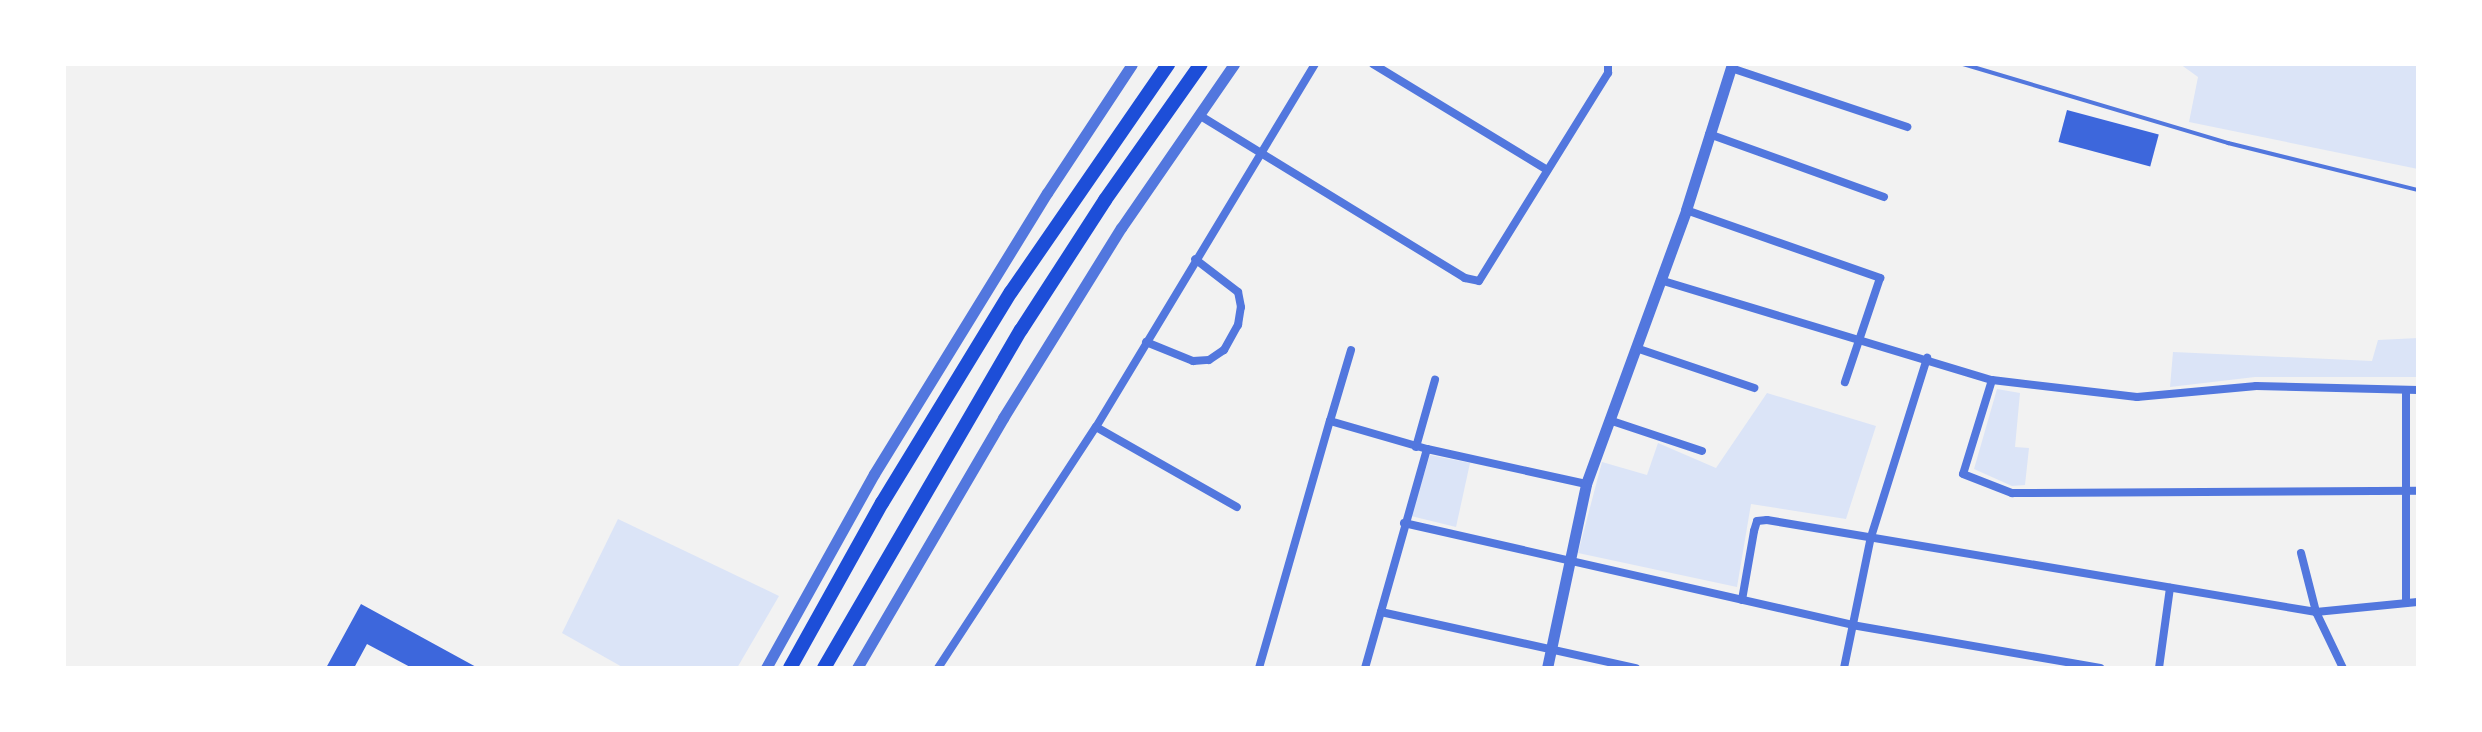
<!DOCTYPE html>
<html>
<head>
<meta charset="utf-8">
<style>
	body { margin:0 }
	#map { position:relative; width:2482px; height:732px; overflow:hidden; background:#f2f2f2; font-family:"PT Serif",serif }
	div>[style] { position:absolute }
	.green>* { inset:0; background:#dbe4f7 }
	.building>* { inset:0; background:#3d67dc; transform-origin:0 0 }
	.service>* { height:4px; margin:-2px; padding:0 2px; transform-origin:2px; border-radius:2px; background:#5277de }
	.minor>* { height:8px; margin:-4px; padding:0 4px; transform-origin:4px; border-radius:4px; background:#5277de }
	.tertiary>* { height:11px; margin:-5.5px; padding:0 5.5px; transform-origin:5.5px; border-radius:5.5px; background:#5277de }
	.trunk>* { height:14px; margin:-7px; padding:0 7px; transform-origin:7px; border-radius:7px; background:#1d4ed8 }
	span { translate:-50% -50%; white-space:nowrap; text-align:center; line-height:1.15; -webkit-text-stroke:6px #fff; paint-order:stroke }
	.frame { position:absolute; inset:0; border:66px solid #fff; pointer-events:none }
</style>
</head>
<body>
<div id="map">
	<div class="green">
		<i style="clip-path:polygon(2180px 64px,2418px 64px,2418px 169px,2189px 122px,2198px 77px)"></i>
		<i style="clip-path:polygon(2418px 338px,2418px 377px,2255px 377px,2170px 387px,2173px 352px,2372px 361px,2378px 340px)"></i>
		<i style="clip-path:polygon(1997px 389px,2020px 393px,2015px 447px,2029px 448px,2025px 485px,2012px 486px,1974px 469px)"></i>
		<i style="clip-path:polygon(1767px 393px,1876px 426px,1846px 519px,1751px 504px,1737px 587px,1578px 553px,1602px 462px,1647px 475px,1658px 443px,1716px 468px)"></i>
		<i style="clip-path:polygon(1430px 455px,1470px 463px,1456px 527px,1411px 516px)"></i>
		<i style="clip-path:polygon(618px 519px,779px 596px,737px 668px,624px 668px,562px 633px)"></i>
	</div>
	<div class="building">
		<i style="left:2067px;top:110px;width:95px;height:33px;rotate:15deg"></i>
		<i style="clip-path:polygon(361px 604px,478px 668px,412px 668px,367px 644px,354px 668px,326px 668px)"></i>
	</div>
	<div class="service">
		<i style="left:1963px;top:64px;width:277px;rotate:16.6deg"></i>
		<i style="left:2228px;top:143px;width:196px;rotate:13.9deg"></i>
	</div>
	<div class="minor">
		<i style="left:1373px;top:64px;width:204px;rotate:31.3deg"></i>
		<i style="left:1731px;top:68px;width:186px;rotate:18.5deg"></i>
		<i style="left:1199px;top:115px;width:312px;rotate:31.5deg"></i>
		<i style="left:1465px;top:278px;width:14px;rotate:12deg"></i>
		<i style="left:1479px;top:281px;width:245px;rotate:-58.2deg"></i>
		<i style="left:1608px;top:73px;width:9px;rotate:-90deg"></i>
		<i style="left:1709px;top:134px;width:186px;rotate:19.8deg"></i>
		<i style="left:1686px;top:210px;width:206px;rotate:19.3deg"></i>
		<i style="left:1880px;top:278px;width:110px;rotate:108.6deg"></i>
		<i style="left:1660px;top:280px;width:347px;rotate:16.8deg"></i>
		<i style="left:1992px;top:380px;width:146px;rotate:6.7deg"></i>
		<i style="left:2137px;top:397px;width:120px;rotate:-5.3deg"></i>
		<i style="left:2256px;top:386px;width:162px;rotate:1.4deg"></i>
		<i style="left:1146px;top:342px;width:51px;rotate:22deg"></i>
		<i style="left:1193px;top:361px;width:16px;rotate:-4deg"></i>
		<i style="left:1209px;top:360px;width:18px;rotate:-34deg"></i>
		<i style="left:1224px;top:350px;width:29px;rotate:-61deg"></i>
		<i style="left:1238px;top:325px;width:18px;rotate:-81deg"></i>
		<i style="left:1241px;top:307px;width:15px;rotate:-101deg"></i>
		<i style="left:1238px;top:292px;width:54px;rotate:-142.5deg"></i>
		<i style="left:1636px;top:348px;width:125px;rotate:18.7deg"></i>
		<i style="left:1992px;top:380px;width:98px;rotate:107.1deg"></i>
		<i style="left:1963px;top:474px;width:53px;rotate:21.2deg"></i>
		<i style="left:2012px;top:493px;width:406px;rotate:-0.3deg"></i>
		<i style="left:2406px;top:390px;width:213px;rotate:90deg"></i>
		<i style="left:1609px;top:420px;width:98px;rotate:18.4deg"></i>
		<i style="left:1330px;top:421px;width:74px;rotate:-73.5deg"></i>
		<i style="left:1096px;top:427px;width:162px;rotate:29.6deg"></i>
		<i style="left:1416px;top:447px;width:70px;rotate:-74.2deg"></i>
		<i style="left:1427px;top:449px;width:163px;rotate:12.4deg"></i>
		<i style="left:1404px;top:523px;width:459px;rotate:12.8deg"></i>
		<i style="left:1852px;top:625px;width:252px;rotate:9.8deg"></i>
		<i style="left:2301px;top:553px;width:61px;rotate:75.7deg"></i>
		<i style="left:2316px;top:612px;width:102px;rotate:-5.6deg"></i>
		<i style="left:1742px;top:600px;width:70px;rotate:-80.1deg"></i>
		<i style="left:1754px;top:531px;width:10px;rotate:-73deg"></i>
		<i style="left:1757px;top:521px;width:10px;rotate:-6deg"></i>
		<i style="left:1767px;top:520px;width:557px;rotate:9.51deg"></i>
		<i style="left:2316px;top:612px;width:62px;rotate:64.3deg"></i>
		<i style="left:1381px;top:612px;width:261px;rotate:12.4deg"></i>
		<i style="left:938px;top:668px;width:288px;rotate:-56.8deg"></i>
		<i style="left:1096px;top:427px;width:424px;rotate:-58.9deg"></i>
		<i style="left:1259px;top:668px;width:257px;rotate:-74deg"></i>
		<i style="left:1330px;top:421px;width:101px;rotate:16.1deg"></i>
		<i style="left:1427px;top:449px;width:228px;rotate:105.8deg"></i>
		<i style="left:1844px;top:668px;width:134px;rotate:-78.4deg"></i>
		<i style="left:1871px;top:537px;width:188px;rotate:-72.6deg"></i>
		<i style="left:2159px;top:668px;width:81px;rotate:-82.2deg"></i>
	</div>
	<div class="tertiary">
		<i style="left:766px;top:668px;width:222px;rotate:-60.9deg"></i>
		<i style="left:874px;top:474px;width:330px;rotate:-58.4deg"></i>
		<i style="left:1047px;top:193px;width:154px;rotate:-56.6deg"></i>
		<i style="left:857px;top:668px;width:290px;rotate:-59.7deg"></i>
		<i style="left:1003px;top:418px;width:224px;rotate:-58.2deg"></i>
		<i style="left:1121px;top:228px;width:199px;rotate:-55.4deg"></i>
		<i style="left:1547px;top:668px;width:188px;rotate:-78deg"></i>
		<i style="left:1586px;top:484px;width:292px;rotate:-69.9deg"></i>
		<i style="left:1686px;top:210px;width:153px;rotate:-72.5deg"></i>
	</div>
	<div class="trunk">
		<i style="left:790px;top:668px;width:189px;rotate:-60.9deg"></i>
		<i style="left:882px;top:503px;width:247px;rotate:-58.6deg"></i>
		<i style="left:1011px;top:292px;width:277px;rotate:-55.4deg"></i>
		<i style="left:824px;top:668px;width:391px;rotate:-59.8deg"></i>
		<i style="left:1021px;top:330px;width:155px;rotate:-57.1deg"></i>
		<i style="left:1105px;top:200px;width:166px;rotate:-54.8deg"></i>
	</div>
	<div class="frame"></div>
</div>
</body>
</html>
